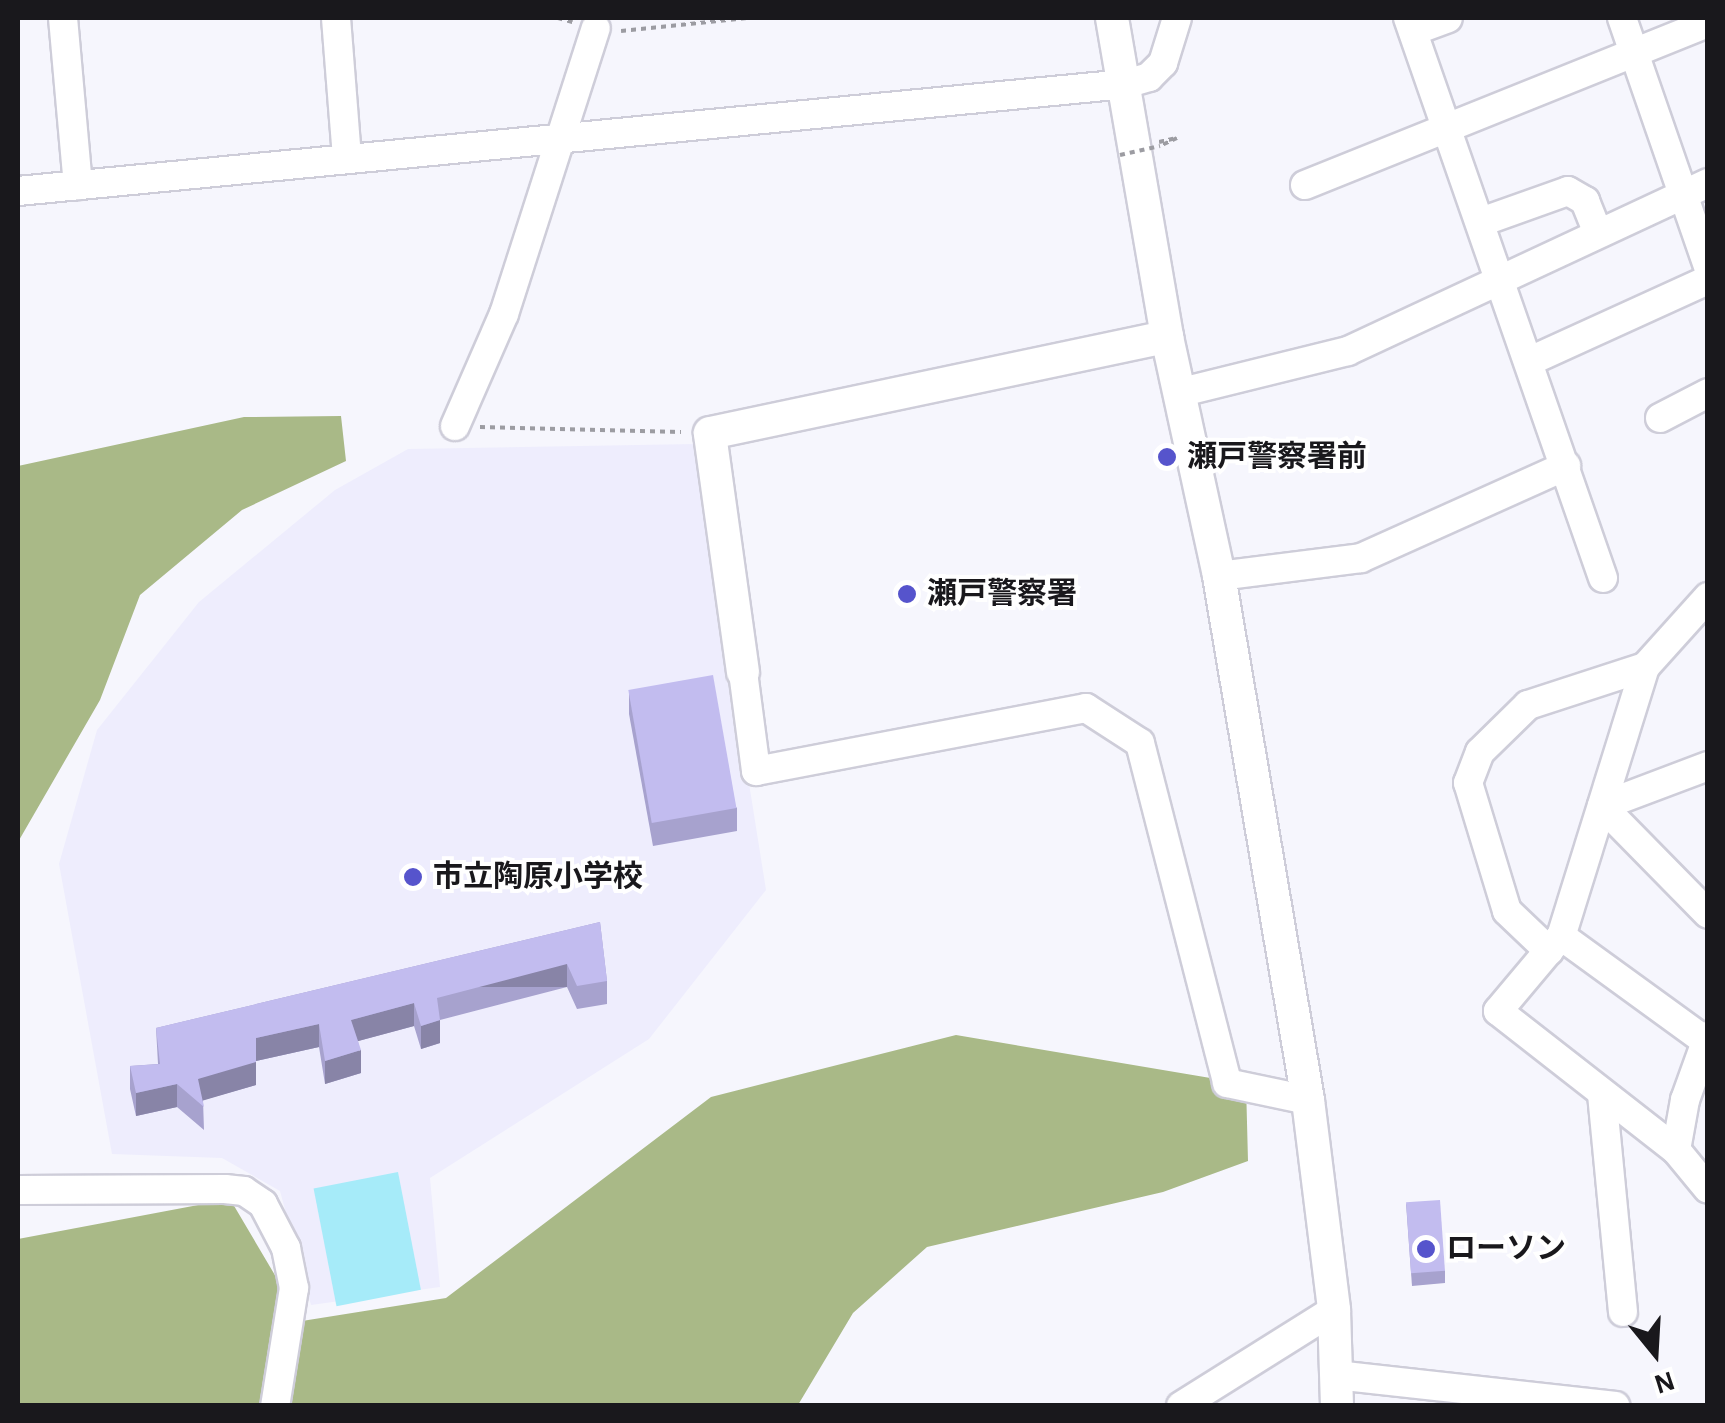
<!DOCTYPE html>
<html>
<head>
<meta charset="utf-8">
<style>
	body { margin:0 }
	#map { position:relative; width:1725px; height:1423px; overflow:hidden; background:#f6f6fd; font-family:"Alegreya Sans","Noto Sans JP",sans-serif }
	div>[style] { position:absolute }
	.built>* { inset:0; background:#eeedfd }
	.forest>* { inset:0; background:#a9b987 }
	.water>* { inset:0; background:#a6ebf9; transform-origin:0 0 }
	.path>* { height:4px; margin-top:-2px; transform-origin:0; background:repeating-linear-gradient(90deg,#9c9ca2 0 5px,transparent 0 10px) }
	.roads { filter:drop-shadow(2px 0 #cecdd9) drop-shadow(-2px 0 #cecdd9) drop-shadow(0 2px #cecdd9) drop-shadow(0 -2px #cecdd9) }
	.minor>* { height:28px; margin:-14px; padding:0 14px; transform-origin:14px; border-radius:14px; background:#fff }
	.tertiary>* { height:32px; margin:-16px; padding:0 16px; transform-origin:16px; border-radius:16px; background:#fff }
	.path-bridge>* { height:4px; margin-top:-2px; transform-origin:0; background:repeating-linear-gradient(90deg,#9c9ca2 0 5px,transparent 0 10px) }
	.wall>* { inset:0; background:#a7a2ce }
	.shaded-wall>* { inset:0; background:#8884a7; transform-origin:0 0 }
	.building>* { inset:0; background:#c2bcef; transform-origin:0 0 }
	.dots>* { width:28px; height:28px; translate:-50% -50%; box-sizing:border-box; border:5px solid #fff; border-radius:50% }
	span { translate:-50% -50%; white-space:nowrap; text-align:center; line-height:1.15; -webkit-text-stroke:8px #fff; paint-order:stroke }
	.poi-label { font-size:30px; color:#19181c; font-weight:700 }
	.left { translate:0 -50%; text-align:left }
	.frame { position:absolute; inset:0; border:20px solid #19181c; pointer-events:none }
	.north { position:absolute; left:1605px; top:1303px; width:100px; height:100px; -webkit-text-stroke:8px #fff; paint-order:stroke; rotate:162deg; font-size:28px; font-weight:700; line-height:40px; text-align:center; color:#19181c }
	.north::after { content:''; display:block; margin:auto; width:35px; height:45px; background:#19181c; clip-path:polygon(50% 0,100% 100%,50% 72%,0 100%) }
</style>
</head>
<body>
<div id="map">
	<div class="built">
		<i style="clip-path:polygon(695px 444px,766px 890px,649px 1039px,430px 1178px,440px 1287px,311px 1305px,280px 1191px,222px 1158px,112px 1154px,59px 864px,97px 730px,199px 602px,335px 490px,408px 449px)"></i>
	</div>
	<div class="forest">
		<i style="clip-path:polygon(244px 417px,341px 416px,346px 461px,242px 510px,140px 595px,100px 700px,18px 842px,18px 466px)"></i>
		<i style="clip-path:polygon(956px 1035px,1246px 1084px,1248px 1161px,1163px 1192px,927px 1247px,853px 1313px,798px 1405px,18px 1406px,18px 1239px,230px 1199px,302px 1321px,446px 1298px,711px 1097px)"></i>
	</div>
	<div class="water">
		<i style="left:398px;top:1172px;width:120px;height:86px;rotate:79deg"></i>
	</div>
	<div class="path">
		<i style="left:558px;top:18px;width:15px;rotate:16deg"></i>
		<i style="left:621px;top:31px;width:127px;rotate:-5.9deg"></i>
		<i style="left:1159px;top:142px;width:18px;rotate:-13deg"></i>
		<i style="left:1177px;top:138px;width:19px;rotate:155deg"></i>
		<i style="left:480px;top:427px;width:201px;rotate:1.4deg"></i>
	</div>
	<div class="roads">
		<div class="minor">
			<i style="left:63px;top:18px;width:168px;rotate:84.9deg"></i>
			<i style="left:336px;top:18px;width:141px;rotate:85.5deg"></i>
			<i style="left:1408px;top:18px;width:593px;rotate:70.8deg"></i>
			<i style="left:1622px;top:18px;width:263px;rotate:70.9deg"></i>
			<i style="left:1413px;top:31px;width:37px;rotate:-20deg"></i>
			<i style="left:1305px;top:185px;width:434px;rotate:-21.9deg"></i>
			<i style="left:18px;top:191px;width:1112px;rotate:-5.52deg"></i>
			<i style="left:1125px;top:84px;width:25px;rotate:-16deg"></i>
			<i style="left:1149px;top:77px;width:20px;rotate:-45deg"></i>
			<i style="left:1163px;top:63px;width:47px;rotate:-72.7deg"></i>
			<i style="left:1481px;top:222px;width:92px;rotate:-19.6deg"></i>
			<i style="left:1568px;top:191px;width:20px;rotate:30deg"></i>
			<i style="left:1585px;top:201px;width:35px;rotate:68deg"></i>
			<i style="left:1530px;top:361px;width:196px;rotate:-24.5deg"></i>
			<i style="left:1182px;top:392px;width:171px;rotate:-13.9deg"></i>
			<i style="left:1348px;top:351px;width:397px;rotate:-25deg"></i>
			<i style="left:1660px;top:418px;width:54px;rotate:-27.5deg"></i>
			<i style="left:455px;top:426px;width:122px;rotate:-66.4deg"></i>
			<i style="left:504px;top:314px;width:300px;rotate:-72.2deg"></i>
			<i style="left:1219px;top:576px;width:143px;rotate:-7.2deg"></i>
			<i style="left:1361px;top:558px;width:225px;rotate:-24.2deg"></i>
			<i style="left:1708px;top:597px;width:94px;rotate:132deg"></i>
			<i style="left:1645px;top:667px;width:282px;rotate:107.3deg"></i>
			<i style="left:1561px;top:936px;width:98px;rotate:130deg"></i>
			<i style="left:1498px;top:1011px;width:226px;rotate:38deg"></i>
			<i style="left:1676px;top:1150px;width:50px;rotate:50.6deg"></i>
			<i style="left:743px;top:672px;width:100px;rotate:82.5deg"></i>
			<i style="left:756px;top:771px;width:336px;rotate:-10.8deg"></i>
			<i style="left:1086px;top:708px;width:64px;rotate:32.9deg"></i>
			<i style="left:1140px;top:743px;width:351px;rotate:75.6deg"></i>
			<i style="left:1227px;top:1083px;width:83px;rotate:11.9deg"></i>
			<i style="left:1602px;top:806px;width:151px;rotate:45.5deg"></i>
			<i style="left:1602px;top:806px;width:113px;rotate:-20.7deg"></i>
			<i style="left:1561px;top:936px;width:175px;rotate:36deg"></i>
			<i style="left:1549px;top:951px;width:58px;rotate:-136.4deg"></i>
			<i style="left:1507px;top:911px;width:134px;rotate:-106.9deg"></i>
			<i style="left:1468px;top:783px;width:33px;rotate:-69deg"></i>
			<i style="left:1480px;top:752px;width:67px;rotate:-44.4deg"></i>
			<i style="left:1528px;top:705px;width:123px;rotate:-18deg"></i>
			<i style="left:1602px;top:1094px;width:219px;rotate:84.5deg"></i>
			<i style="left:1676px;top:1150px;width:51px;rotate:-79.8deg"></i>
			<i style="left:1685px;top:1100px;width:68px;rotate:-70.2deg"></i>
			<i style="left:18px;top:1190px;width:207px;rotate:-0.3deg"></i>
			<i style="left:225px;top:1189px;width:19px;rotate:6deg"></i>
			<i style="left:244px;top:1191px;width:23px;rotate:34deg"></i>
			<i style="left:263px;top:1204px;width:50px;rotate:62.4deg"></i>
			<i style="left:286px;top:1248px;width:41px;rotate:78.7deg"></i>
			<i style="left:294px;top:1288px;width:120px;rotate:99.1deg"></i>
			<i style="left:1336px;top:1375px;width:281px;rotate:6.3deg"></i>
			<i style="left:1181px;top:1406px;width:181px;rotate:-32.1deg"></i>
		</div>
		<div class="tertiary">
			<i style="left:1112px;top:18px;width:324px;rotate:80.2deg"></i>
			<i style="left:1167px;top:337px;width:245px;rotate:77.7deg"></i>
			<i style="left:1219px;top:576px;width:532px;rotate:80.36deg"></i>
			<i style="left:1308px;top:1100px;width:212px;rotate:82.9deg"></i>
			<i style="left:1334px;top:1310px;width:96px;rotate:88.2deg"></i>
			<i style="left:743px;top:672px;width:241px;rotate:-97.9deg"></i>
			<i style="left:710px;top:433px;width:467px;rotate:-11.9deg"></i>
		</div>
	</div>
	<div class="path-bridge">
		<i style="left:1120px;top:155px;width:41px;rotate:-12.7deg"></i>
	</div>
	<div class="wall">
		<i style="clip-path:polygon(629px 691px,737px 808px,737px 831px,653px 846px,629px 714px)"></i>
		<i style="clip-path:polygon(600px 922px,607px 981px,607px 1004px,577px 1009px,567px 987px,440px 1020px,440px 1043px,421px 1049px,414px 1026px,358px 1041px,361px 1073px,325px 1084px,319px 1047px,256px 1061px,256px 1085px,203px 1100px,204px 1130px,177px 1107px,136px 1116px,130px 1089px,130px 1066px,158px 1064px,156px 1028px)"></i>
		<i style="clip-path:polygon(1406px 1203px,1445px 1271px,1445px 1283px,1412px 1286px)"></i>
	</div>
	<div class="shaded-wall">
		<i style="left:567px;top:964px;width:23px;height:134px;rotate:90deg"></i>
		<i style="clip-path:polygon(414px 1003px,414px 1026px,351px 1043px,351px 1020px)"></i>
		<i style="clip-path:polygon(440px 1020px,440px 1043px,421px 1049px,421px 1026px)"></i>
		<i style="clip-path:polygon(319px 1024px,319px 1047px,256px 1061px,256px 1085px,198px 1102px,198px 1079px,256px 1038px)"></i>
		<i style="clip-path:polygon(361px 1050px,361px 1073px,325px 1084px,325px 1061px)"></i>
		<i style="clip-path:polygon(177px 1084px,177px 1107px,136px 1116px,136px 1093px)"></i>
	</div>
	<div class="building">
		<i style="left:713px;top:675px;width:135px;height:86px;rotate:80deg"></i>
		<i style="clip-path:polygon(600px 922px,607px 981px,577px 986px,567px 964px,437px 998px,440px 1020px,421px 1026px,414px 1003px,351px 1020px,361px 1050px,325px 1061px,319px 1024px,256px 1038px,256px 1062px,198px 1079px,204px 1107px,177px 1084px,136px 1093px,130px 1066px,160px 1064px,156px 1028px)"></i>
		<i style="left:1440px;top:1200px;width:71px;height:34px;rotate:86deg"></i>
	</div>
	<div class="dots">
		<i style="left:1167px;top:457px;background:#5654cc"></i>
		<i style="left:907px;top:594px;background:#5654cc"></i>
		<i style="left:413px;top:877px;background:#5654cc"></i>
		<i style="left:1426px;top:1249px;background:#5654cc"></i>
	</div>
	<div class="poi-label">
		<span class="left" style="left:1187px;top:457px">瀬戸警察署前</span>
		<span class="left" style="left:927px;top:594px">瀬戸警察署</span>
		<span class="left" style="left:433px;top:877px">市立陶原小学校</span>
		<span class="left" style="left:1446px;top:1249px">ローソン</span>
	</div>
	<div class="frame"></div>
	<div class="north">N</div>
</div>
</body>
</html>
